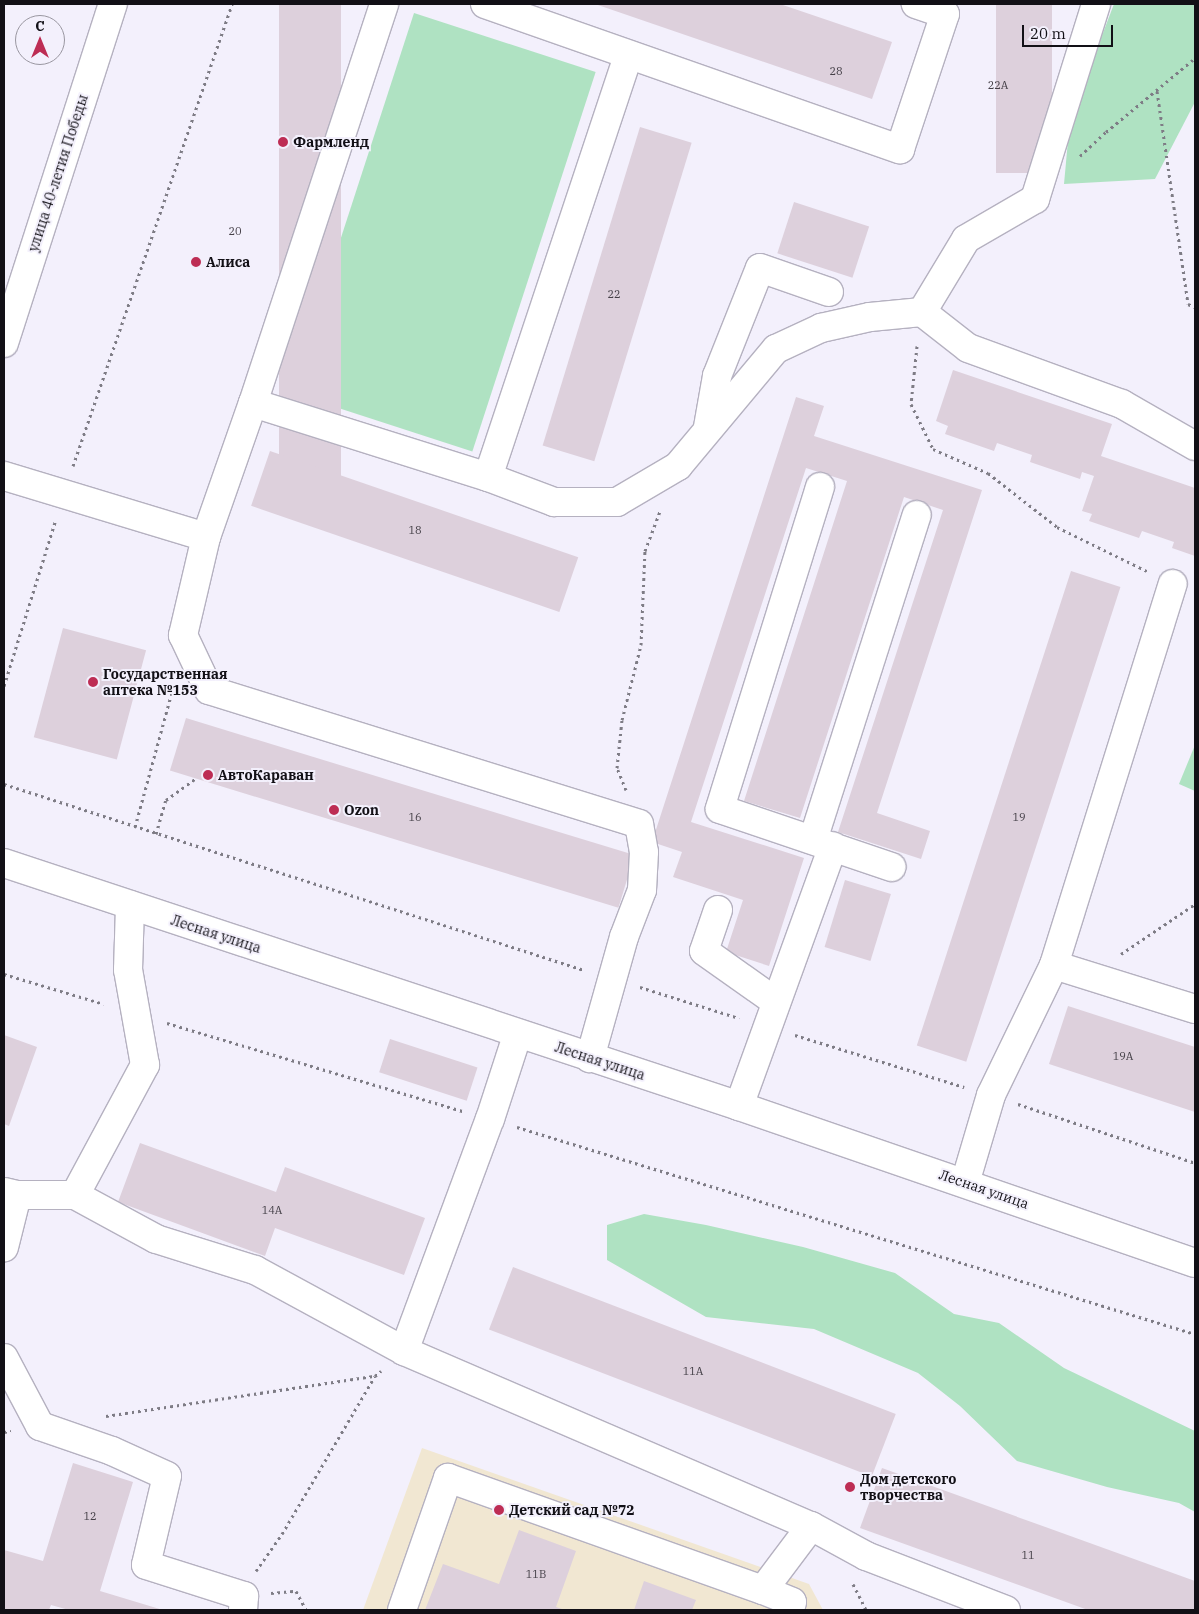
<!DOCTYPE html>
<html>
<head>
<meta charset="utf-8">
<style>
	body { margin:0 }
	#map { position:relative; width:1199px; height:1614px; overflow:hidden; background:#f3f0fc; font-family:"IBM Plex Serif",serif }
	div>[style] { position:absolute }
	.education>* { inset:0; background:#f1e7d2 }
	.green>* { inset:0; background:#afe2c2; transform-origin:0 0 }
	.building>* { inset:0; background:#ddd0dc; transform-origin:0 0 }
	.path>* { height:3px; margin-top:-1.5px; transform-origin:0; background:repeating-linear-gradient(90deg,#7e7c85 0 2.5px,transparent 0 6.5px) }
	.roads { filter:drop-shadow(1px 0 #b5b1c0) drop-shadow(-1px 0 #b5b1c0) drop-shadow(0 1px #b5b1c0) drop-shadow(0 -1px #b5b1c0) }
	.minor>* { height:28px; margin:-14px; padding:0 14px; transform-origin:14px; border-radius:14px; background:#fff }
	.major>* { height:28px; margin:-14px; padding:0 14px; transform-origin:14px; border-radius:14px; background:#fff }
	.dots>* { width:14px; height:14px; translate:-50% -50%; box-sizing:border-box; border:2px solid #f3f0fc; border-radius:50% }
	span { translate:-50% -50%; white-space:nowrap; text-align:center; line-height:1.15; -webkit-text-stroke:4px #f3f0fc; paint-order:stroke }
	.number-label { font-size:11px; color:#454048 }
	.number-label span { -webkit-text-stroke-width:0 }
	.poi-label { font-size:14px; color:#121016; font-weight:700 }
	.left { translate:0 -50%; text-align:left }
	.street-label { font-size:14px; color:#121016 }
	.frame { position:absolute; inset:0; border:5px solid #121016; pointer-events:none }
	.north { position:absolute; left:15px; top:15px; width:50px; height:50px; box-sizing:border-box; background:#f3f0fc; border:1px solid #9996a0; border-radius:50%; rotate:0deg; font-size:14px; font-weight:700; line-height:20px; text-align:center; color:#121016 }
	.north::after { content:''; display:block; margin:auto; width:18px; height:22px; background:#bd2d54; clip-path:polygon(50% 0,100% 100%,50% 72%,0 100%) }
	.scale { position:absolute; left:1022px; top:25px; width:91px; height:22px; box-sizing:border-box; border:2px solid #121016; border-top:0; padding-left:6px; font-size:15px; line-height:18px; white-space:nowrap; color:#121016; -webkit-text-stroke:4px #f3f0fc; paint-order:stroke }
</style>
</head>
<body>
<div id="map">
	<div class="education">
		<i style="clip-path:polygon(422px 1448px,809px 1584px,823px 1610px,363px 1610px)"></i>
	</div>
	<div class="green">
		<i style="clip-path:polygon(1114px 4px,1195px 4px,1195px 102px,1155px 179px,1064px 184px,1070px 119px)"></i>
		<i style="left:414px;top:13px;width:191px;height:399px;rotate:18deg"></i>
		<i style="clip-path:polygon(1195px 745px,1195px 791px,1179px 784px)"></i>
		<i style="clip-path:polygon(644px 1214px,706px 1225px,803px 1247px,895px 1273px,954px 1314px,999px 1323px,1064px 1368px,1195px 1431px,1195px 1512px,1179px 1503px,1107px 1487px,1017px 1461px,960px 1406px,918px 1373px,814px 1329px,706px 1317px,607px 1260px,607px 1225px)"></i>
	</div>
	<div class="building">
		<i style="left:279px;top:4px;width:62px;height:479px"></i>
		<i style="clip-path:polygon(595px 4px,780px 4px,892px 42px,872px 99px)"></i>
		<i style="left:996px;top:4px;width:56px;height:169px"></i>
		<i style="left:640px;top:127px;width:54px;height:333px;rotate:17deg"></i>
		<i style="left:794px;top:202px;width:79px;height:54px;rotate:18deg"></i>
		<i style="clip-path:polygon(953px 370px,1112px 424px,1101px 456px,1195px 488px,1195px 556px,1172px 548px,1174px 542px,1142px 531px,1139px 538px,1089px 521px,1092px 514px,1082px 511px,1094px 476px,1082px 472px,1080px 479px,1030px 462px,1032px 455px,997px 443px,994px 451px,945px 434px,948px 426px,936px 421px)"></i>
		<i style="clip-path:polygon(796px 397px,824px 406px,814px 436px,982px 490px,877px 813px,930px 831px,921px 859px,838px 832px,943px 510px,904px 497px,800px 818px,744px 801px,847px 481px,806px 468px,691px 822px,804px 858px,769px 966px,726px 952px,743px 900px,673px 877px,682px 852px,652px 842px)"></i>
		<i style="left:270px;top:451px;width:326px;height:58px;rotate:19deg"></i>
		<i style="left:1071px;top:571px;width:52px;height:499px;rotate:18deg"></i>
		<i style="left:63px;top:628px;width:86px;height:113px;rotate:15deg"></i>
		<i style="left:186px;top:718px;width:469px;height:55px;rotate:17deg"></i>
		<i style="left:845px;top:880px;width:48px;height:70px;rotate:17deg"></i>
		<i style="clip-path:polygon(1068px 1006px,1195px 1047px,1195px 1112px,1049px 1064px)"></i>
		<i style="clip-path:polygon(4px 1035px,37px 1047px,9px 1126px,4px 1124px)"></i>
		<i style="left:390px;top:1039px;width:92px;height:35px;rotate:18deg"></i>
		<i style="clip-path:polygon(140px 1143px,276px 1192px,285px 1167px,425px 1218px,404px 1275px,275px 1228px,265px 1256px,118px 1202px)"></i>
		<i style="left:513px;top:1267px;width:410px;height:67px;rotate:21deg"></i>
		<i style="clip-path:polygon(73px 1463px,133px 1482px,100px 1591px,163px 1610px,69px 1610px,51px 1605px,49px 1610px,4px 1610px,4px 1550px,43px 1561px)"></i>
		<i style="clip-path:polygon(882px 1468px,1195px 1581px,1195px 1610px,1088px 1610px,860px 1528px)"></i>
		<i style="clip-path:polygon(519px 1530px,576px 1551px,556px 1607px,565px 1610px,425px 1610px,443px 1564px,499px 1584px)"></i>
		<i style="clip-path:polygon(644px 1581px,696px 1600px,692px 1610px,634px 1610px)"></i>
	</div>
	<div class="path">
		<i style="left:1157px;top:91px;width:215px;rotate:81.7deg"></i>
		<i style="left:1188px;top:304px;width:8px;rotate:23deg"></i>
		<i style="left:1080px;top:156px;width:35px;rotate:-43deg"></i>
		<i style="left:1106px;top:132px;width:116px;rotate:-39.7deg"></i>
		<i style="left:917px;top:346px;width:58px;rotate:95.9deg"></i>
		<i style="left:911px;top:404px;width:50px;rotate:63.9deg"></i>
		<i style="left:933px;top:449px;width:60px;rotate:23.6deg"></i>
		<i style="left:988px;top:473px;width:88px;rotate:38deg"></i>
		<i style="left:1057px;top:527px;width:100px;rotate:26.1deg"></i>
		<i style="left:73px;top:466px;width:489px;rotate:-71deg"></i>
		<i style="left:4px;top:686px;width:172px;rotate:-72.7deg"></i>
		<i style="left:4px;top:784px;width:609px;rotate:17.78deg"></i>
		<i style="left:626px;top:790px;width:24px;rotate:-112deg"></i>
		<i style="left:617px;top:768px;width:48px;rotate:-84.1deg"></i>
		<i style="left:622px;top:720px;width:77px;rotate:-75.8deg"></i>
		<i style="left:641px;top:645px;width:94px;rotate:-87.6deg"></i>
		<i style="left:645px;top:551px;width:43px;rotate:-69.4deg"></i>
		<i style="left:135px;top:827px;width:137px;rotate:-74.7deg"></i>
		<i style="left:171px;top:695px;width:7px;rotate:-56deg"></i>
		<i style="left:156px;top:834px;width:35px;rotate:-74deg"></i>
		<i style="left:166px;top:800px;width:36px;rotate:-36deg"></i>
		<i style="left:1121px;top:954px;width:89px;rotate:-34deg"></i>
		<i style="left:4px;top:974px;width:104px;rotate:16.7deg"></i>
		<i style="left:640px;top:987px;width:104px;rotate:17.4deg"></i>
		<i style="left:167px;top:1023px;width:309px;rotate:16.6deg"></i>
		<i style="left:795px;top:1035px;width:177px;rotate:17.1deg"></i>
		<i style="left:1018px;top:1104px;width:187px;rotate:18.4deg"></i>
		<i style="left:517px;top:1127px;width:709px;rotate:16.98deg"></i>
		<i style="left:106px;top:1416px;width:272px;rotate:-8.5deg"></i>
		<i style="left:4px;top:1432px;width:7px;rotate:-8deg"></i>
		<i style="left:256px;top:1571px;width:45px;rotate:-54.9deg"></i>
		<i style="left:282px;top:1534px;width:183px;rotate:-59.5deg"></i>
		<i style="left:375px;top:1376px;width:8px;rotate:-40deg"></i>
		<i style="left:853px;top:1584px;width:29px;rotate:63deg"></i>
		<i style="left:271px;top:1593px;width:25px;rotate:-5deg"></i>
		<i style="left:296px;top:1591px;width:21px;rotate:62deg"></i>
	</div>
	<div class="roads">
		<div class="minor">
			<i style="left:485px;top:4px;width:440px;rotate:19.3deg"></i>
			<i style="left:900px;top:149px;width:142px;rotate:-71.6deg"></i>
			<i style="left:945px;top:14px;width:31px;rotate:-161deg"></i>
			<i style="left:922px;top:312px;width:58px;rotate:38deg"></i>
			<i style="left:968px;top:348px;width:164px;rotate:20deg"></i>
			<i style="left:1122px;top:404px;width:84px;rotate:29.9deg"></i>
			<i style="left:253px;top:403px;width:420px;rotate:-71.8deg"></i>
			<i style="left:708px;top:427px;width:52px;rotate:-80deg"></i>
			<i style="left:717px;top:376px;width:116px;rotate:-68.3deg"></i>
			<i style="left:760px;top:268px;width:73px;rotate:19.2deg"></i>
			<i style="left:4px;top:476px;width:211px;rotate:16.8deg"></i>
			<i style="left:206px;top:537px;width:142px;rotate:-70.7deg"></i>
			<i style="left:253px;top:403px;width:246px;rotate:17.5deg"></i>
			<i style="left:488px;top:477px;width:71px;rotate:20.7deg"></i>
			<i style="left:554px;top:502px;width:63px"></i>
			<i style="left:617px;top:502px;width:71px;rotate:-30.5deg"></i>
			<i style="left:678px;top:466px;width:153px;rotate:-50.1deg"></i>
			<i style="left:776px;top:349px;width:50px;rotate:-25deg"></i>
			<i style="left:821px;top:328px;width:50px;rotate:-12.7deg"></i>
			<i style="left:870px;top:317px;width:52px;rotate:-5.5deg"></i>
			<i style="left:922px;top:312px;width:85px;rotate:-58.9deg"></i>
			<i style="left:966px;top:239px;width:80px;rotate:-30.1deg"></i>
			<i style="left:1035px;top:199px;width:204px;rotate:-72.6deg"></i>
			<i style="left:488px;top:477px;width:445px;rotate:-71.6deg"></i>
			<i style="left:820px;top:487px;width:337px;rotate:107.3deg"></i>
			<i style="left:720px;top:809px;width:181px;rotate:18.7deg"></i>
			<i style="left:206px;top:537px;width:101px;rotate:103.2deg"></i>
			<i style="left:183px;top:635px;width:61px;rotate:64.7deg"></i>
			<i style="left:209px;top:690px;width:450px;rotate:17.3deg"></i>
			<i style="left:639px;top:824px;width:28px;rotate:80deg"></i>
			<i style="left:644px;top:852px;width:38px;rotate:93deg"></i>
			<i style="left:642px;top:890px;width:50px;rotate:111deg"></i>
			<i style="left:624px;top:937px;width:126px;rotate:105.7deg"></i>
			<i style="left:813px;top:840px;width:341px;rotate:-72.3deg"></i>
			<i style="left:4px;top:863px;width:774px;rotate:18.29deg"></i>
			<i style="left:739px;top:1106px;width:482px;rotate:19deg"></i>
			<i style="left:718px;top:910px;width:43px;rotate:108.9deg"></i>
			<i style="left:704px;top:951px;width:88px;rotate:35.3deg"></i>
			<i style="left:1054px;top:965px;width:148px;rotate:17.3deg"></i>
			<i style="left:739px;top:1106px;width:276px;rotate:-70.1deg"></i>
			<i style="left:965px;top:1183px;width:92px;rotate:-73.5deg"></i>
			<i style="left:991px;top:1095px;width:144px;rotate:-64.1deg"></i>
			<i style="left:1054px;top:965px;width:399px;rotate:-72.7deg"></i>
			<i style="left:4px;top:1192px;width:13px;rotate:13deg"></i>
			<i style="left:17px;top:1195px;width:54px;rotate:104deg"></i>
			<i style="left:17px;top:1195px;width:58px"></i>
			<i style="left:75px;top:1195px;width:92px;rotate:28.5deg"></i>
			<i style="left:156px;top:1239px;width:104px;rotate:17.4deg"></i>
			<i style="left:255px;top:1270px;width:170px;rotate:28.5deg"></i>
			<i style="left:404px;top:1351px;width:443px;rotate:23.3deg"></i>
			<i style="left:811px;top:1526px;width:63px;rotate:28.6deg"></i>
			<i style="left:866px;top:1556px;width:150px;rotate:21.1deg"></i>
			<i style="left:75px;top:1195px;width:148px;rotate:-61.7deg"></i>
			<i style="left:145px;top:1065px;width:97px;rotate:-100.1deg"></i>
			<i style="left:128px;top:970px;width:65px;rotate:-88.2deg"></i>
			<i style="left:404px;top:1351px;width:247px;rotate:-69.7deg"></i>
			<i style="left:490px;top:1119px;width:90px;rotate:-72deg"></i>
			<i style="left:4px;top:1358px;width:77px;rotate:62.1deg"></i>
			<i style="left:40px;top:1426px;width:76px;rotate:19.1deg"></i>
			<i style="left:112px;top:1451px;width:60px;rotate:24.4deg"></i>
			<i style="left:167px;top:1476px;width:91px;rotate:103.3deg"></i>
			<i style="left:146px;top:1565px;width:103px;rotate:17.6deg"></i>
			<i style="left:244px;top:1596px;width:14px;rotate:94deg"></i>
			<i style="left:763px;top:1590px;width:31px;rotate:22deg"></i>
			<i style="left:792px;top:1602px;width:8px;rotate:104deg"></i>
			<i style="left:402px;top:1610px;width:140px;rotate:-70.8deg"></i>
			<i style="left:448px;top:1478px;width:334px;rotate:19.6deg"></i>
			<i style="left:763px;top:1590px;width:80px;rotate:-53.1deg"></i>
		</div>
		<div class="major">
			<i style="left:4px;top:343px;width:356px;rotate:-72.2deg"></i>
		</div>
	</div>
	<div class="dots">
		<i style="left:283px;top:142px;background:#bd2d54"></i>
		<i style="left:196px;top:262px;background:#bd2d54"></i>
		<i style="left:93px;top:682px;background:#bd2d54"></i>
		<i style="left:208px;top:775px;background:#bd2d54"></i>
		<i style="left:334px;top:810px;background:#bd2d54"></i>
		<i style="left:850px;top:1487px;background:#bd2d54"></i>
		<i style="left:499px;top:1510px;background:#bd2d54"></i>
	</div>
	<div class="number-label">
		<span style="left:836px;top:71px">28</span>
		<span style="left:998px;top:85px">22А</span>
		<span style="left:235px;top:231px">20</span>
		<span style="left:614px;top:294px">22</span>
		<span style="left:415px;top:530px">18</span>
		<span style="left:415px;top:817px">16</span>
		<span style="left:1019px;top:817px">19</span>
		<span style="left:1123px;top:1056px">19А</span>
		<span style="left:272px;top:1210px">14А</span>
		<span style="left:693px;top:1371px">11А</span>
		<span style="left:90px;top:1516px">12</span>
		<span style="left:1028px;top:1555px">11</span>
		<span style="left:536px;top:1574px">11В</span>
	</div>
	<div class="poi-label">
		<span class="left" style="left:293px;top:142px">Фармленд</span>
		<span class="left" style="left:206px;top:262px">Алиса</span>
		<span class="left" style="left:103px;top:682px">Государственная<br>аптека №153</span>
		<span class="left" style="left:218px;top:775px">АвтоКараван</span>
		<span class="left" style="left:344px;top:810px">Ozon</span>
		<span class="left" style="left:860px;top:1487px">Дом детского<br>творчества</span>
		<span class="left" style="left:509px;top:1510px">Детский сад №72</span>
	</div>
	<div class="street-label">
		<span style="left:58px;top:173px;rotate:-72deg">улица 40-летия Победы</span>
		<span style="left:216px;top:934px;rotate:18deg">Лесная улица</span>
		<span style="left:600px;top:1061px;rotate:18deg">Лесная улица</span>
		<span style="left:984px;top:1189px;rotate:19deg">Лесная улица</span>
	</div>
	<div class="frame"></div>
	<div class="north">С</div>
	<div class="scale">20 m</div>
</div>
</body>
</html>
